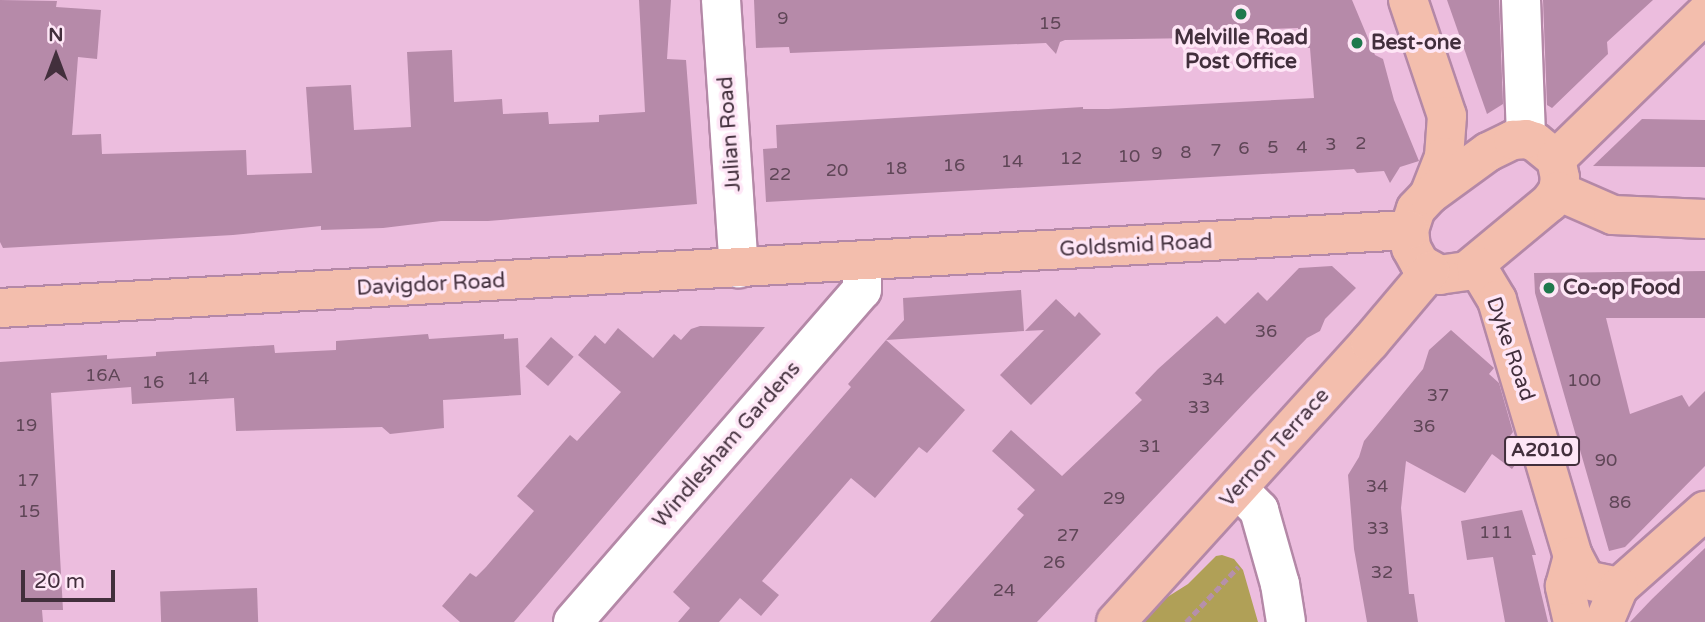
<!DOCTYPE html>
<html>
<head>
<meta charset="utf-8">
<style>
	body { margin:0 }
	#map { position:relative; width:1705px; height:622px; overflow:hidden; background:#ecbdde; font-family:"Varela Round",sans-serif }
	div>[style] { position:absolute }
	.green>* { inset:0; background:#b0a057 }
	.building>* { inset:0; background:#b68aa9; transform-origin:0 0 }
	.path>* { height:4.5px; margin-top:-2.25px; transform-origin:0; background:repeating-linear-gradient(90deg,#b690aa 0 7px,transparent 0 10.5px) }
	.roads { filter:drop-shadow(2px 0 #b488a7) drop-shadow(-2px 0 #b488a7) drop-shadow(0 2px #b488a7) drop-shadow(0 -2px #b488a7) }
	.minor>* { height:38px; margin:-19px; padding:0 19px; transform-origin:19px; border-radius:19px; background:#fff }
	.major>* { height:38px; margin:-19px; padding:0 19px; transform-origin:19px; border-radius:19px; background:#f3bead }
	.dots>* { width:19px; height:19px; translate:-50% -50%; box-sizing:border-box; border:4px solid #fee6f6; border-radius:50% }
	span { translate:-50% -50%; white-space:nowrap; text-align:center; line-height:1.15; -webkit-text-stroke:7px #fee6f6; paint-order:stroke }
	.number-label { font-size:18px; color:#5f4657 }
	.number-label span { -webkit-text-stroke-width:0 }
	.shield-label span { padding:2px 5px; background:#fee6f6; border:2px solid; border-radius:5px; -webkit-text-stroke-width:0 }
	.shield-label { font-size:19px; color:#422f3c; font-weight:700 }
	.poi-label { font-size:21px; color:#422f3c; font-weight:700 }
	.left { translate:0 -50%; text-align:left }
	.street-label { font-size:21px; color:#422f3c }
	.north { position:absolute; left:21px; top:21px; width:70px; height:70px; -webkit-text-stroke:5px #fee6f6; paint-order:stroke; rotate:0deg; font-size:19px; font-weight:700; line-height:28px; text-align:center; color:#422f3c }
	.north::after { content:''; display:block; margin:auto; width:24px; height:32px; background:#422f3c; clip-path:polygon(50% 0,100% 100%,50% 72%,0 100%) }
	.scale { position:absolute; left:21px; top:570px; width:94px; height:32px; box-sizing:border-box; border:4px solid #422f3c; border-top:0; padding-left:9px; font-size:21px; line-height:24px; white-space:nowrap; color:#422f3c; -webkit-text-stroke:5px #fee6f6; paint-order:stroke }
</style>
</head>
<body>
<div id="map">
	<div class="green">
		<i style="clip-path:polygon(1222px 555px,1234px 559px,1243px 570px,1258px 622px,1136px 622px,1150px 608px,1188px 584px,1216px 556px)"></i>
	</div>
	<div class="building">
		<i style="clip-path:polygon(0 0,57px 1px,56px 7px,101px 10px,97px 59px,78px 57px,72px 135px,101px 134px,102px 154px,246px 150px,247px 175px,312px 173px,306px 87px,351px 85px,354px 130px,411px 127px,407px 52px,452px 50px,454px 102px,502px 99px,503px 114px,548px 112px,549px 124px,599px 122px,599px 115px,645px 112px,639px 0,671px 0,667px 59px,686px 60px,697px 204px,488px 221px,441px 221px,383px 228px,321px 230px,321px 226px,233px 235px,3px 248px,0 242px)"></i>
		<i style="clip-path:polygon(754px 0,1352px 0,1375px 55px,1383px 59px,1394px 100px,1419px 161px,1400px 167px,1390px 183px,1384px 171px,1357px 173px,1354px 169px,766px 202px,763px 149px,777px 148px,776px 125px,1083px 107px,1083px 109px,1108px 109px,1314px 98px,1310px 48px,1300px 48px,1298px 28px,1197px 32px,1197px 38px,1065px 40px,1060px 42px,1056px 54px,1046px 43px,790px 53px,789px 47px,756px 48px)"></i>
		<i style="clip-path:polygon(1447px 0,1499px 0,1503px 104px,1487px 114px)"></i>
		<i style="clip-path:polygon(1543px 0,1653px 0,1607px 42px,1608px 54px,1552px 108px,1547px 105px)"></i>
		<i style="clip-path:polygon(1642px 119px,1705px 120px,1705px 167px,1593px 166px)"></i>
		<i style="clip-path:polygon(1332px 266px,1356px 288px,1325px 319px,1320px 331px,1307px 338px,1251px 396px,1037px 622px,930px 622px,1024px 515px,1017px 509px,1035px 490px,992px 451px,1011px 430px,1062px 476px,1142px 400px,1135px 393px,1158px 369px,1217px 316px,1225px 324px,1258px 292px,1267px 301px,1299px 268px)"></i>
		<i style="clip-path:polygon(1705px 271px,1705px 318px,1606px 318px,1630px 414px,1682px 395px,1689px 407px,1705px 391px,1705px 466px,1625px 547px,1609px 551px,1535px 293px,1534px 273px)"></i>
		<i style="clip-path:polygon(1021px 290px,1024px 331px,886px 340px,904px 320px,903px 298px)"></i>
		<i style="clip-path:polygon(1056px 299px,1075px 317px,1079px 312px,1101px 334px,1031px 405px,1000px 375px,1044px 330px,1025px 331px)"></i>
		<i style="clip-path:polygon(700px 326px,765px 327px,514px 622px,460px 622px,442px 606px,470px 573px,476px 577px,486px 567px,534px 511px,517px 496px,570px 435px,577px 441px,621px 392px,578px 355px,595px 335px,605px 344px,618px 328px,653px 358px,674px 334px,681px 340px,691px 329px)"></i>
		<i style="clip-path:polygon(1451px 330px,1494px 368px,1489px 374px,1499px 383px,1513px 432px,1510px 436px,1516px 441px,1521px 457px,1512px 469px,1492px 454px,1465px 493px,1406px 461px,1401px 508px,1409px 594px,1414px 594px,1418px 622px,1367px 622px,1354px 549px,1348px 475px,1359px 457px,1364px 441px,1423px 369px,1429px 350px)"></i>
		<i style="clip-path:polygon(428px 334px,429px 339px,504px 334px,504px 339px,518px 338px,521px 395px,443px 400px,444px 428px,390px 434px,382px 427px,236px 431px,234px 398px,132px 404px,131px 387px,51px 393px,63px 610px,42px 610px,43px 622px,0 622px,0 362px,107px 355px,107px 359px,156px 356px,156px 352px,274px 345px,275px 353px,336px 350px,336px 341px)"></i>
		<i style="left:551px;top:337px;width:30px;height:39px;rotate:41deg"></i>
		<i style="clip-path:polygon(886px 340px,965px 410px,927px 453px,919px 447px,875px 498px,851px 478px,762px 581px,779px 595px,761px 616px,740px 598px,719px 622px,678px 622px,690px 608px,673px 592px,851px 387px,848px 384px)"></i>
		<i style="clip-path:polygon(1522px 510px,1536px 555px,1532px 555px,1548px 622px,1505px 622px,1493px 557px,1467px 560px,1461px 521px)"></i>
		<i style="clip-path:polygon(1705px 548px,1705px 622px,1630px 622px,1652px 599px)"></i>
		<i style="left:257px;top:588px;width:34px;height:97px;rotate:88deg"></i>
	</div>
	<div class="path">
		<i style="left:1186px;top:622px;width:76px;rotate:-46.6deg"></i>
	</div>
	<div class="roads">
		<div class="minor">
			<i style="left:721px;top:0;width:269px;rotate:86.2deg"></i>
			<i style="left:1521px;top:0;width:139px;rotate:87.9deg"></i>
			<i style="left:1238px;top:489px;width:30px;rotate:45deg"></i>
			<i style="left:1259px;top:510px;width:77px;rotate:74.2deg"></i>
			<i style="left:1280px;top:584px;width:38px;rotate:81deg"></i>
			<i style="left:573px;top:622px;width:440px;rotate:-49deg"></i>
			<i style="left:862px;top:290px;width:29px;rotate:-90deg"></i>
		</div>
		<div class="major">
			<i style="left:1408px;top:0;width:122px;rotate:71.4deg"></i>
			<i style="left:1447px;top:116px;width:41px;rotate:94.2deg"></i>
			<i style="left:1444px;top:157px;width:41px;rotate:111.5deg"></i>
			<i style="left:1526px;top:139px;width:9px;rotate:18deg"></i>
			<i style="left:1535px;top:142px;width:27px;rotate:39deg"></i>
			<i style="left:1556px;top:159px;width:19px;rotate:78deg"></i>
			<i style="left:1560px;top:178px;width:13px;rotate:99deg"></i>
			<i style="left:1558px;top:191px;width:14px;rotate:126deg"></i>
			<i style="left:1550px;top:202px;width:108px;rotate:140.3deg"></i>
			<i style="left:1467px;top:271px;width:27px;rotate:172deg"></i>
			<i style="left:1440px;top:275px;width:23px;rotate:-151deg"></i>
			<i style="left:1420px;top:264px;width:18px;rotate:-119deg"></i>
			<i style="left:1411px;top:248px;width:18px;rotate:-96deg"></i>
			<i style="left:1409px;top:230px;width:22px;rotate:-72deg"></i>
			<i style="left:1416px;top:209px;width:19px;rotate:-47deg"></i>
			<i style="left:1429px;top:195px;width:73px;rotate:-36.1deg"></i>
			<i style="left:1488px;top:152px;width:28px;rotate:-26deg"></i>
			<i style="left:1513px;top:140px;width:13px;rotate:-4deg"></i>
			<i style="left:1556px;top:159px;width:208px;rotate:-44.2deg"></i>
			<i style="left:1558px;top:191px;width:60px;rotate:23.6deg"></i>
			<i style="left:1613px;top:215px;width:92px;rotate:2.5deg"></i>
			<i style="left:1476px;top:265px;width:41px;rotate:59deg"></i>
			<i style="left:1497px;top:300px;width:267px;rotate:73.5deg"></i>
			<i style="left:1573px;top:556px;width:27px;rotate:62deg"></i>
			<i style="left:1586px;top:580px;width:34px;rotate:12deg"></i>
			<i style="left:0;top:308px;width:1411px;rotate:-3.17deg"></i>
			<i style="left:1619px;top:587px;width:115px;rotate:-41.5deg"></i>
			<i style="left:1116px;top:622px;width:378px;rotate:-47.8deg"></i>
			<i style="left:1370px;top:342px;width:93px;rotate:-49.8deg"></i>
			<i style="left:1573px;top:622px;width:37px;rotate:-103deg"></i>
			<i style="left:1565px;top:586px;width:31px;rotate:-75deg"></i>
			<i style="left:1604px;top:622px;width:38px;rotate:-67deg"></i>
		</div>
	</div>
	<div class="dots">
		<i style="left:1241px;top:14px;background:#1f794d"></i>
		<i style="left:1357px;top:43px;background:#1f794d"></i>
		<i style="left:1549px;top:288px;background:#1f794d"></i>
	</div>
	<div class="number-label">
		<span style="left:783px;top:18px">9</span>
		<span style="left:1050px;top:23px">15</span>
		<span style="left:1361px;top:143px">2</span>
		<span style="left:1331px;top:144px">3</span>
		<span style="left:1273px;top:147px">5</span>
		<span style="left:1302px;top:147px">4</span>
		<span style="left:1244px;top:148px">6</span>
		<span style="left:1216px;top:150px">7</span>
		<span style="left:1186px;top:152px">8</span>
		<span style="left:1157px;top:153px">9</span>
		<span style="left:1129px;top:156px">10</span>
		<span style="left:1071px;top:158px">12</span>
		<span style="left:1012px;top:161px">14</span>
		<span style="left:954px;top:165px">16</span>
		<span style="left:896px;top:168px">18</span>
		<span style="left:837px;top:170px">20</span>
		<span style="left:780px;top:174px">22</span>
		<span style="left:1266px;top:331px">36</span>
		<span style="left:103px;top:375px">16A</span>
		<span style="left:198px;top:378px">14</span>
		<span style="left:1213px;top:379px">34</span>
		<span style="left:1584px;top:380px">100</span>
		<span style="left:153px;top:382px">16</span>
		<span style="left:1438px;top:395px">37</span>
		<span style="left:1199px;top:407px">33</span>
		<span style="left:26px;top:425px">19</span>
		<span style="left:1424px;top:426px">36</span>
		<span style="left:1150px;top:446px">31</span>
		<span style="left:1606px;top:460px">90</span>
		<span style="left:28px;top:480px">17</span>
		<span style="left:1377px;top:486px">34</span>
		<span style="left:1114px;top:498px">29</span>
		<span style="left:1620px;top:502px">86</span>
		<span style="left:29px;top:511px">15</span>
		<span style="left:1378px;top:528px">33</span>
		<span style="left:1496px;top:532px">111</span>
		<span style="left:1068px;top:535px">27</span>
		<span style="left:1054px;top:562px">26</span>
		<span style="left:1382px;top:572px">32</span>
		<span style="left:1004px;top:590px">24</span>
	</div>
	<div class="shield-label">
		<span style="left:1542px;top:451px">A2010</span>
	</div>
	<div class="poi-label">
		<span style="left:1241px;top:50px">Melville Road<br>Post Office</span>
		<span class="left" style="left:1371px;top:43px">Best-one</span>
		<span class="left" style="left:1563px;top:288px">Co-op Food</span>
	</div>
	<div class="street-label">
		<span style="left:730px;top:134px;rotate:-94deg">Julian Road</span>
		<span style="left:1136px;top:246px;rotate:-3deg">Goldsmid Road</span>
		<span style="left:431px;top:285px;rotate:-3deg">Davigdor Road</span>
		<span style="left:1510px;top:349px;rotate:71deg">Dyke Road</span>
		<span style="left:727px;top:445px;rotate:-49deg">Windlesham Gardens</span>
		<span style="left:1275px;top:448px;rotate:-48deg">Vernon Terrace</span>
	</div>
	<div class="north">N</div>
	<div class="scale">20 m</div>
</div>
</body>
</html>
